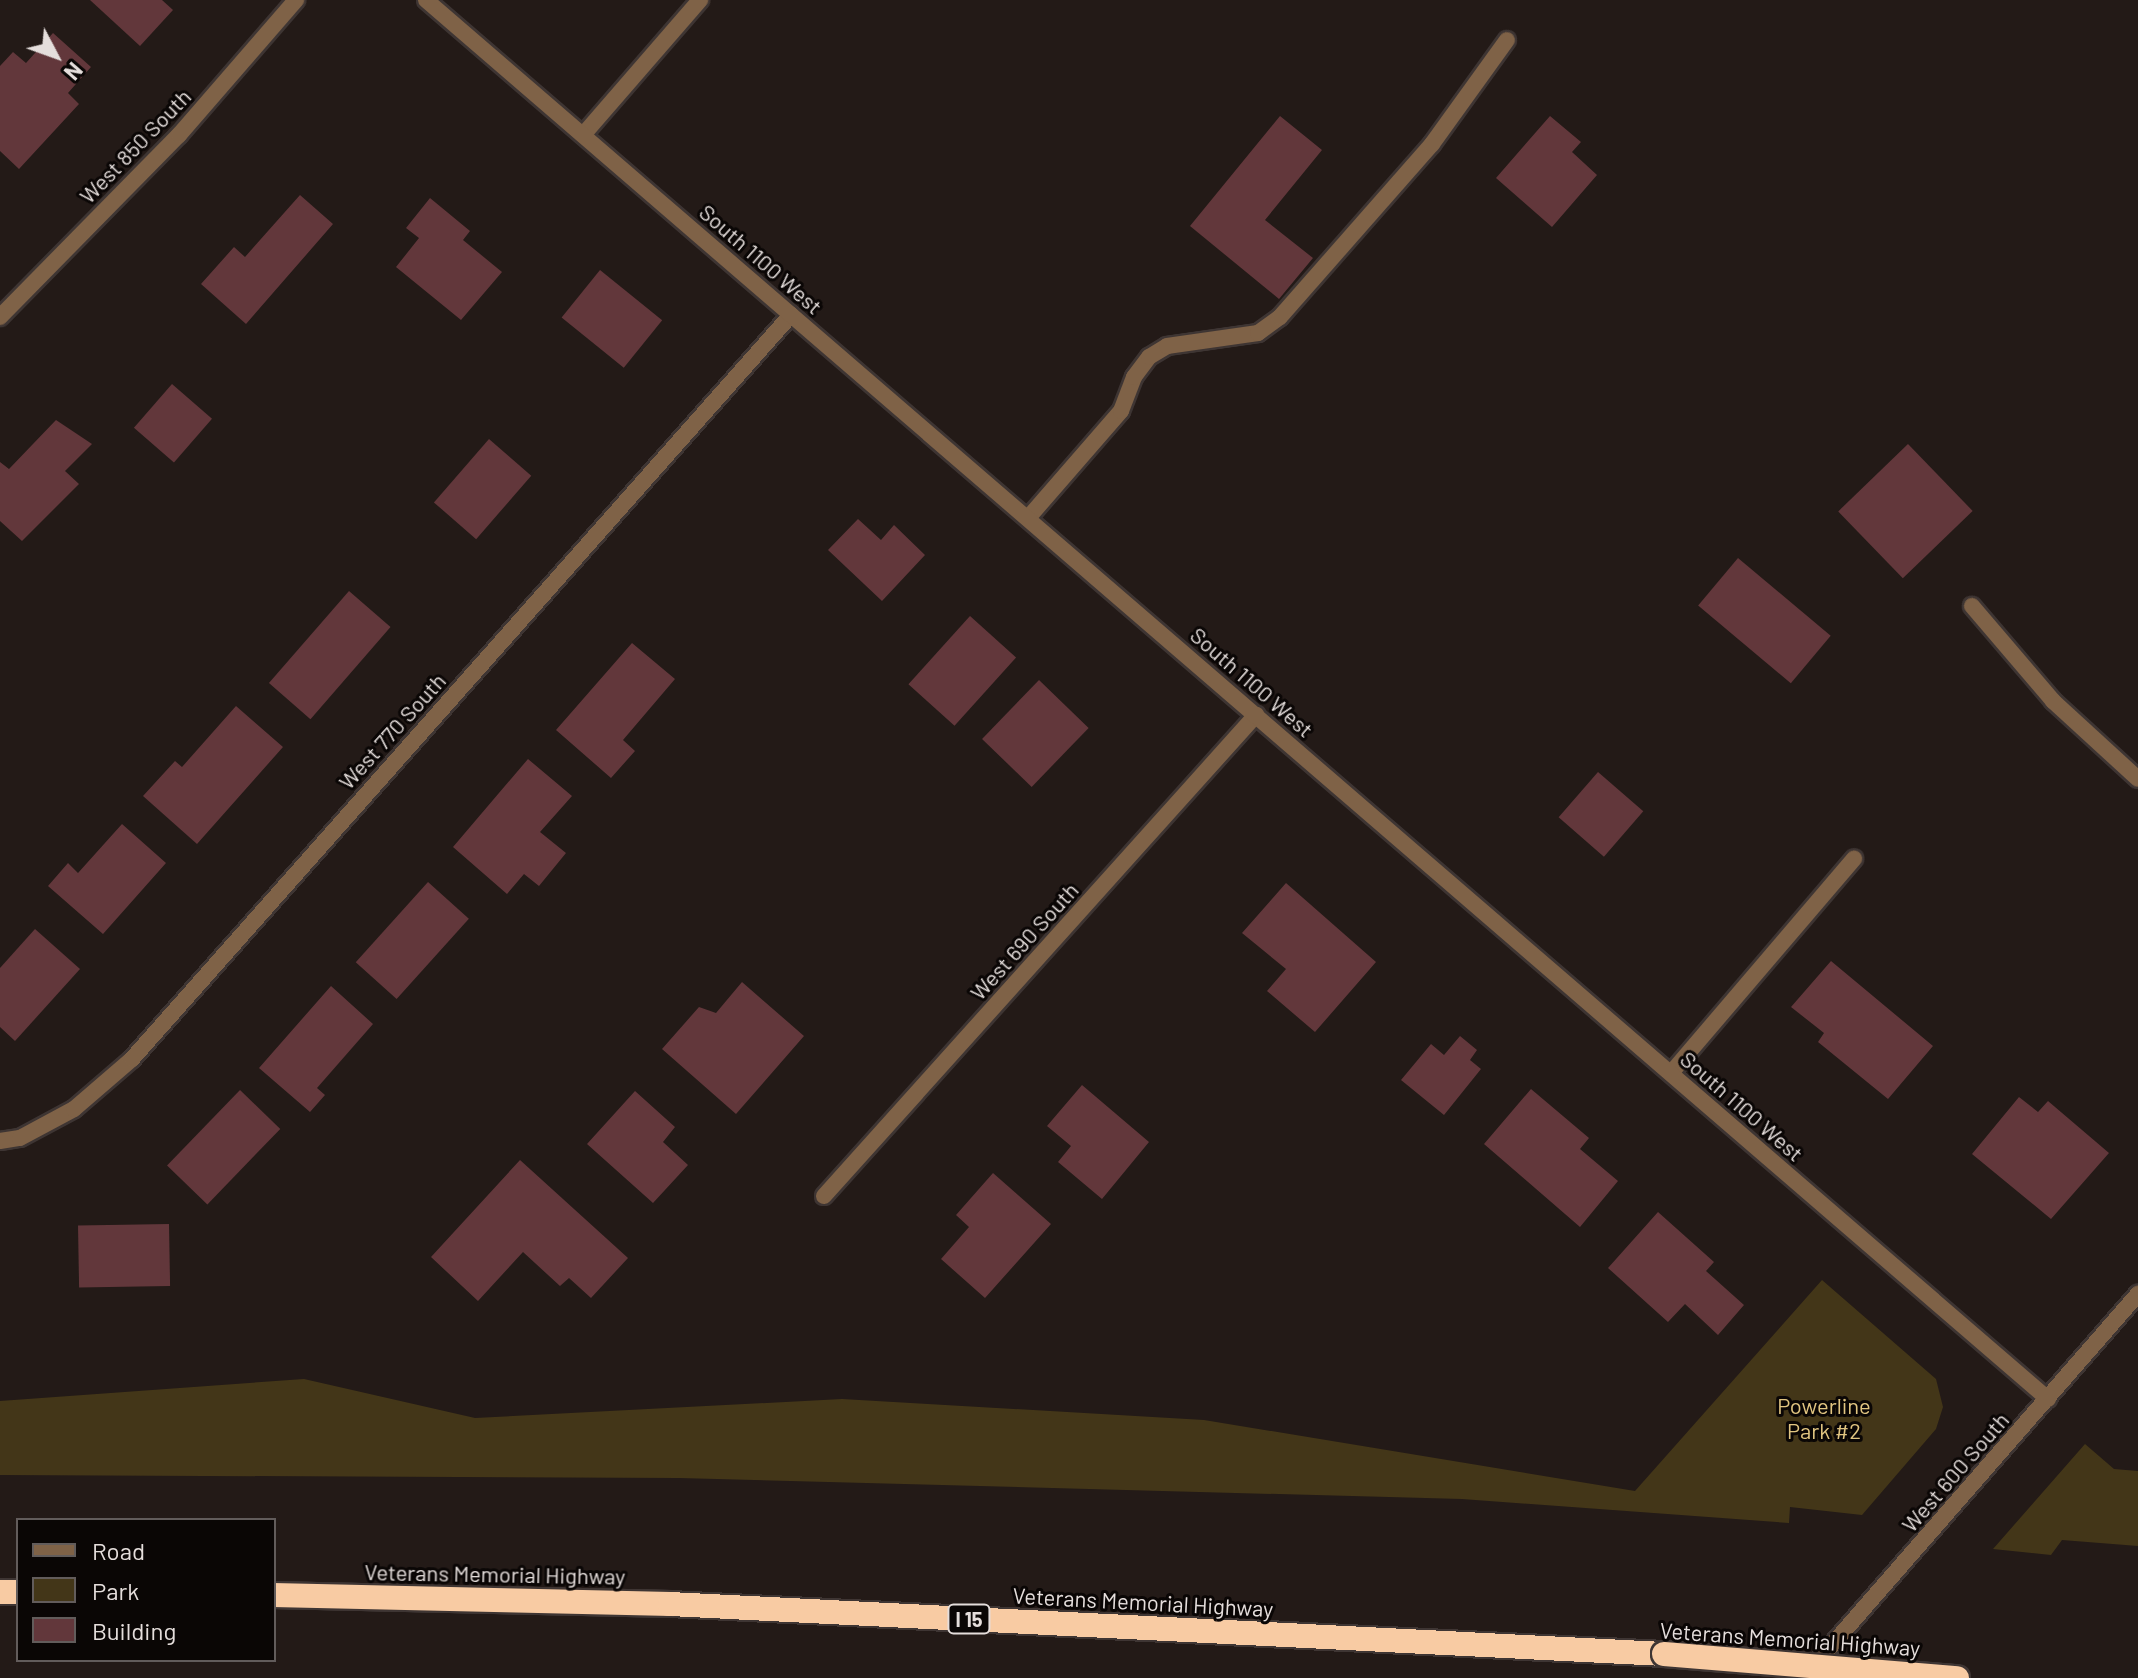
<!DOCTYPE html>
<html>
<head>
<meta charset="utf-8">
<style>
	body { margin:0 }
	#map { position:relative; width:2138px; height:1678px; overflow:hidden; background:#231a17; font-family:Barlow,sans-serif }
	div>[style] { position:absolute }
	.green>* { inset:0; background:#433618 }
	.building>* { inset:0; background:#62373b; transform-origin:0 0 }
	.roads { filter:drop-shadow(2px 0 #3e3533) drop-shadow(-2px 0 #3e3533) drop-shadow(0 2px #3e3533) drop-shadow(0 -2px #3e3533) }
	.service>* { height:16px; margin:-8px; padding:0 8px; transform-origin:8px; border-radius:8px; background:#7f6247 }
	.minor>* { height:16px; margin:-8px; padding:0 8px; transform-origin:8px; border-radius:8px; background:#7f6247 }
	.tertiary>* { height:16px; margin:-8px; padding:0 8px; transform-origin:8px; border-radius:8px; background:#7f6247 }
	.motorway>* { height:24px; margin:-12px; padding:0 12px; transform-origin:12px; border-radius:12px; background:#f8cba3 }
	.bridges { filter:drop-shadow(2px 0 #3e3533) drop-shadow(-2px 0 #3e3533) drop-shadow(0 2px #3e3533) drop-shadow(0 -2px #3e3533) }
	.motorway-bridge>* { height:24px; margin:-12px; padding:0 12px; transform-origin:12px; border-radius:12px; background:#f8cba3 }
	span { translate:-50% -50%; white-space:nowrap; text-align:center; line-height:1.15; -webkit-text-stroke:6px #0a0605; paint-order:stroke }
	.shield-label span { padding:2px 6px; background:#0a0605; border:2px solid; border-radius:6px; -webkit-text-stroke-width:0 }
	.shield-label { font-size:20px; color:#e5dedc; font-weight:700 }
	.street-label { font-size:22px; color:#e5dedc }
	.park-label { font-size:22px; color:#e1c581 }
	.legend { position:absolute; left:16px; top:1518px; width:260px; height:144px; box-sizing:border-box; background:#0a0605; border:2px solid #625c5b; margin:0; padding:10px 14px; list-style:none; font-size:24px; color:#e5dedc }
	.legend li { display:flex; align-items:center; gap:16px; height:40px }
	.legend b { width:40px; border:2px solid #625c5b }
	.north { position:absolute; left:16px; top:16px; width:80px; height:80px; -webkit-text-stroke:6px #0a0605; paint-order:stroke; rotate:131deg; font-size:22px; font-weight:700; line-height:32px; text-align:center; color:#e5dedc }
	.north::after { content:''; display:block; margin:auto; width:28px; height:36px; background:#e5dedc; clip-path:polygon(50% 0,100% 100%,50% 72%,0 100%) }
</style>
</head>
<body>
<div id="map">
	<div class="green">
		<i style="clip-path:polygon(1822px 1280px,1936px 1379px,1943px 1407px,1936px 1429px,1862px 1515px,1790px 1507px,1789px 1523px,1462px 1499px,679px 1478px,0 1475px,0 1401px,304px 1379px,475px 1418px,842px 1399px,1204px 1420px,1635px 1491px)"></i>
		<i style="clip-path:polygon(2085px 1444px,2114px 1469px,2138px 1471px,2138px 1546px,2062px 1540px,2051px 1555px,1993px 1549px)"></i>
	</div>
	<div class="building">
		<i style="clip-path:polygon(90px 0,162px 0,173px 10px,140px 46px)"></i>
		<i style="clip-path:polygon(53px 33px,91px 67px,68px 93px,79px 104px,19px 169px,0 151px,0 66px,13px 52px,26px 63px)"></i>
		<i style="clip-path:polygon(1280px 116px,1322px 150px,1265px 220px,1313px 258px,1279px 299px,1190px 226px)"></i>
		<i style="clip-path:polygon(1550px 116px,1581px 142px,1572px 152px,1597px 175px,1552px 227px,1496px 178px)"></i>
		<i style="clip-path:polygon(300px 195px,333px 224px,246px 324px,201px 284px,234px 247px,245px 257px)"></i>
		<i style="clip-path:polygon(430px 198px,470px 231px,463px 240px,502px 272px,461px 320px,396px 267px,419px 238px,406px 228px)"></i>
		<i style="left:600px;top:270px;width:80px;height:61px;rotate:39deg"></i>
		<i style="left:172px;top:384px;width:53px;height:58px;rotate:41deg"></i>
		<i style="clip-path:polygon(56px 420px,92px 444px,65px 471px,79px 484px,22px 541px,0 521px,0 462px,9px 469px)"></i>
		<i style="left:489px;top:439px;width:56px;height:84px;rotate:41deg"></i>
		<i style="left:1908px;top:444px;width:93px;height:97px;rotate:46deg"></i>
		<i style="clip-path:polygon(858px 519px,881px 540px,894px 525px,925px 555px,882px 601px,828px 550px)"></i>
		<i style="left:1738px;top:558px;width:121px;height:62px;rotate:40deg"></i>
		<i style="left:349px;top:591px;width:55px;height:122px;rotate:41deg"></i>
		<i style="left:970px;top:616px;width:62px;height:92px;rotate:42deg"></i>
		<i style="clip-path:polygon(632px 643px,675px 679px,623px 740px,635px 751px,611px 778px,556px 730px)"></i>
		<i style="left:1039px;top:680px;width:69px;height:82px;rotate:44deg"></i>
		<i style="clip-path:polygon(236px 706px,283px 747px,197px 844px,143px 796px,175px 761px,182px 767px)"></i>
		<i style="clip-path:polygon(528px 759px,572px 796px,540px 832px,566px 853px,539px 886px,524px 874px,507px 894px,453px 847px)"></i>
		<i style="left:1598px;top:772px;width:60px;height:60px;rotate:41deg"></i>
		<i style="clip-path:polygon(122px 824px,166px 863px,103px 934px,48px 886px,68px 863px,78px 873px)"></i>
		<i style="left:428px;top:882px;width:55px;height:108px;rotate:42deg"></i>
		<i style="clip-path:polygon(1286px 883px,1376px 962px,1315px 1032px,1267px 991px,1286px 969px,1242px 933px)"></i>
		<i style="clip-path:polygon(35px 929px,80px 969px,15px 1041px,0 1027px,0 968px)"></i>
		<i style="clip-path:polygon(1831px 961px,1933px 1046px,1888px 1099px,1818px 1042px,1824px 1033px,1791px 1007px)"></i>
		<i style="clip-path:polygon(742px 982px,804px 1036px,736px 1114px,662px 1049px,699px 1007px,716px 1013px)"></i>
		<i style="clip-path:polygon(331px 986px,373px 1024px,317px 1088px,325px 1095px,310px 1112px,259px 1068px)"></i>
		<i style="clip-path:polygon(1460px 1036px,1477px 1050px,1470px 1060px,1481px 1069px,1444px 1115px,1401px 1080px,1431px 1044px,1444px 1055px)"></i>
		<i style="clip-path:polygon(1082px 1085px,1149px 1142px,1102px 1199px,1058px 1162px,1071px 1146px,1047px 1126px)"></i>
		<i style="clip-path:polygon(1531px 1089px,1589px 1138px,1580px 1149px,1618px 1181px,1580px 1227px,1484px 1144px)"></i>
		<i style="left:240px;top:1090px;width:56px;height:105px;rotate:44deg"></i>
		<i style="clip-path:polygon(635px 1091px,675px 1127px,663px 1142px,688px 1165px,653px 1203px,587px 1144px)"></i>
		<i style="clip-path:polygon(2019px 1097px,2038px 1112px,2048px 1101px,2109px 1153px,2051px 1219px,1972px 1154px)"></i>
		<i style="clip-path:polygon(520px 1160px,628px 1258px,591px 1298px,569px 1278px,560px 1286px,523px 1252px,478px 1301px,431px 1257px)"></i>
		<i style="clip-path:polygon(993px 1173px,1051px 1224px,985px 1298px,941px 1259px,969px 1227px,956px 1215px)"></i>
		<i style="clip-path:polygon(1658px 1212px,1714px 1262px,1706px 1271px,1744px 1305px,1718px 1335px,1685px 1304px,1668px 1322px,1608px 1268px)"></i>
		<i style="left:169px;top:1224px;width:62px;height:91px;rotate:89deg"></i>
	</div>
	<div class="roads">
		<div class="service">
			<i style="left:583px;top:135px;width:179px;rotate:-49.1deg"></i>
			<i style="left:1028px;top:518px;width:142px;rotate:-49deg"></i>
			<i style="left:1121px;top:411px;width:36px;rotate:-69deg"></i>
			<i style="left:1134px;top:377px;width:25px;rotate:-53deg"></i>
			<i style="left:1149px;top:357px;width:21px;rotate:-31deg"></i>
			<i style="left:1167px;top:346px;width:92px;rotate:-8.1deg"></i>
			<i style="left:1258px;top:333px;width:27px;rotate:-36deg"></i>
			<i style="left:1280px;top:317px;width:230px;rotate:-48.7deg"></i>
			<i style="left:1432px;top:144px;width:128px;rotate:-54.2deg"></i>
			<i style="left:1972px;top:606px;width:125px;rotate:49.5deg"></i>
			<i style="left:2053px;top:701px;width:115px;rotate:42.5deg"></i>
			<i style="left:1671px;top:1073px;width:282px;rotate:-49.5deg"></i>
		</div>
		<div class="minor">
			<i style="left:0;top:317px;width:255px;rotate:-45.5deg"></i>
			<i style="left:179px;top:135px;width:179px;rotate:-49.1deg"></i>
			<i style="left:0;top:1141px;width:20px;rotate:-9deg"></i>
			<i style="left:20px;top:1138px;width:61px;rotate:-28.2deg"></i>
			<i style="left:74px;top:1109px;width:77px;rotate:-40.8deg"></i>
			<i style="left:132px;top:1059px;width:994px;rotate:-48.47deg"></i>
			<i style="left:824px;top:1196px;width:647px;rotate:-48.07deg"></i>
		</div>
		<div class="tertiary">
			<i style="left:426px;top:0;width:2142px;rotate:40.78deg"></i>
			<i style="left:1803px;top:1678px;width:510px;rotate:-48.9deg"></i>
		</div>
		<div class="motorway">
			<i style="left:0;top:1592px;width:18px"></i>
			<i style="left:274px;top:1595px;width:396px;rotate:1.3deg"></i>
			<i style="left:670px;top:1604px;width:995px;rotate:2.88deg"></i>
		</div>
	</div>
	<div class="bridges">
		<div class="motorway-bridge">
			<i style="left:1664px;top:1654px;width:294px;rotate:4.7deg"></i>
		</div>
	</div>
	<div class="shield-label">
		<span style="left:969px;top:1619px">I 15</span>
	</div>
	<div class="street-label">
		<span style="left:135px;top:146px;rotate:-46deg">West 850 South</span>
		<span style="left:761px;top:259px;rotate:41deg">South 1100 West</span>
		<span style="left:1252px;top:682px;rotate:41deg">South 1100 West</span>
		<span style="left:392px;top:731px;rotate:-48deg">West 770 South</span>
		<span style="left:1024px;top:941px;rotate:-48deg">West 690 South</span>
		<span style="left:1742px;top:1106px;rotate:41deg">South 1100 West</span>
		<span style="left:1955px;top:1472px;rotate:-49deg">West 600 South</span>
		<span style="left:495px;top:1574px;rotate:1deg">Veterans Memorial Highway</span>
		<span style="left:1143px;top:1602px;rotate:3deg">Veterans Memorial Highway</span>
		<span style="left:1790px;top:1639px;rotate:4deg">Veterans Memorial Highway</span>
	</div>
	<div class="park-label">
		<span style="left:1824px;top:1418px">Powerline<br>Park #2</span>
	</div>
	<ul class="legend">
	<li><b style="height:10px;background:#7f6247"></b>Road</li>
	<li><b style="height:22px;background:#433618"></b>Park</li>
	<li><b style="height:22px;background:#62373b"></b>Building</li>
	</ul>
	<div class="north">N</div>
</div>
</body>
</html>
